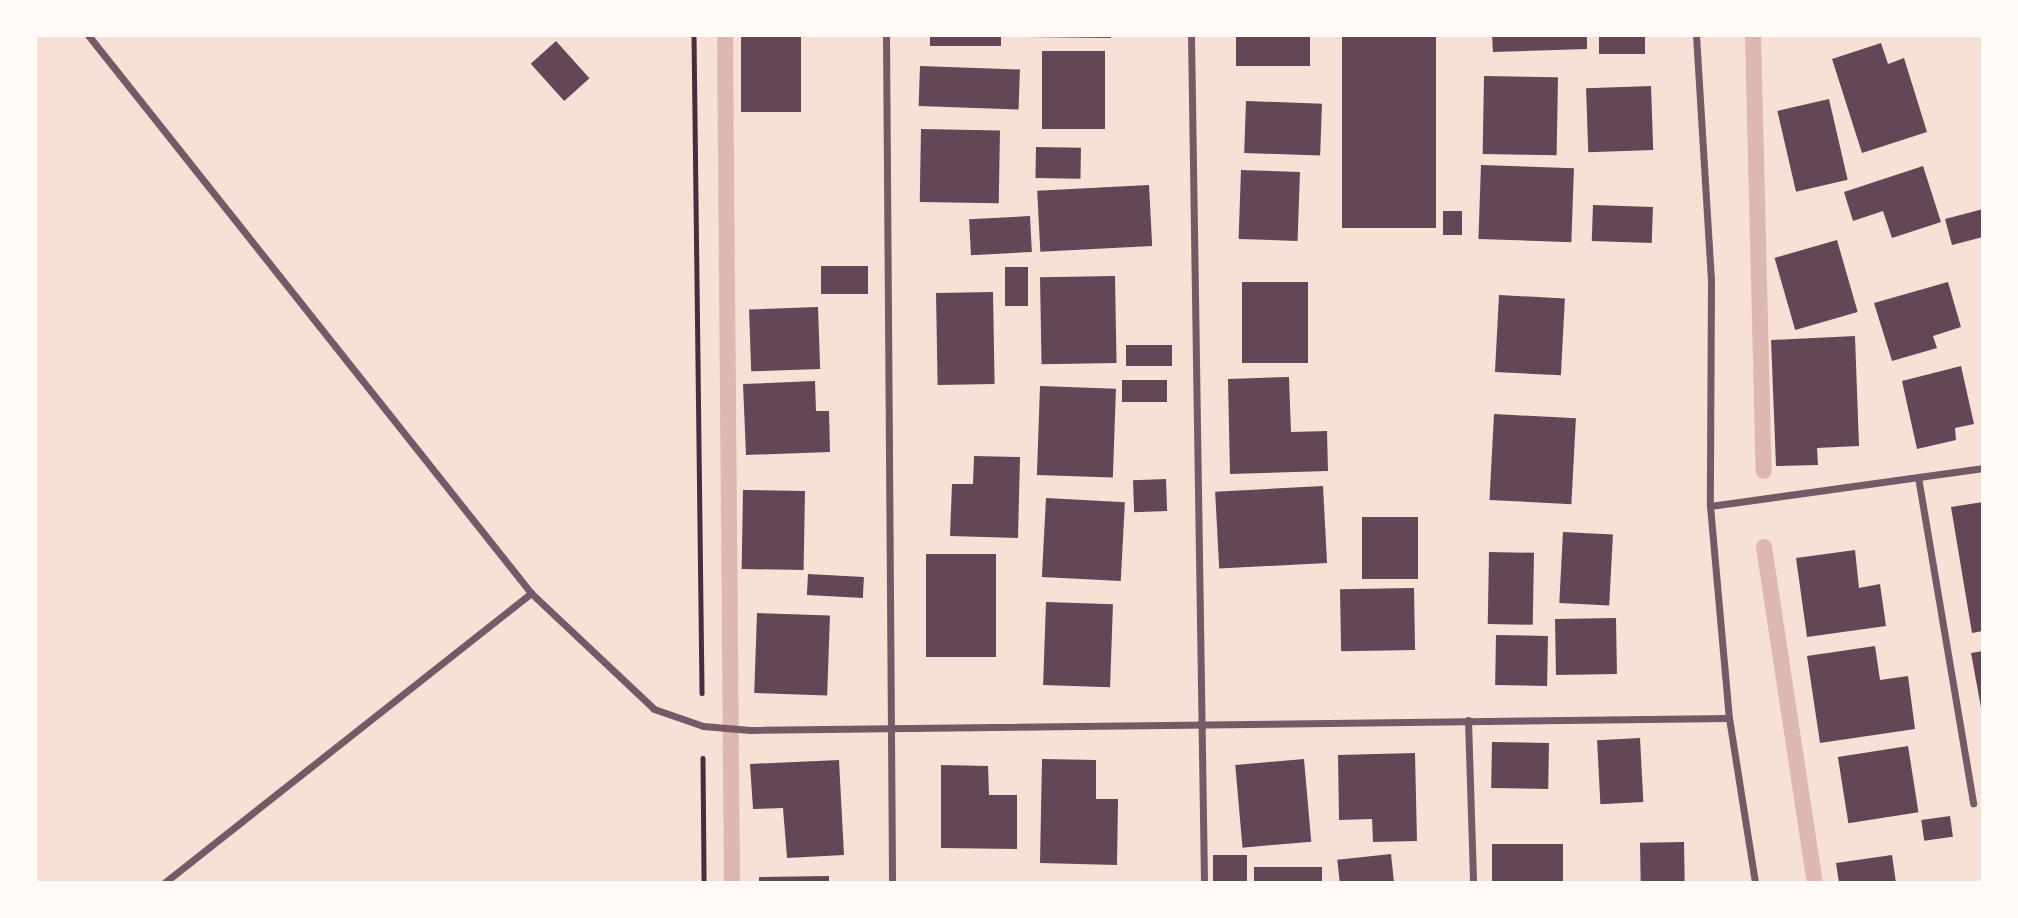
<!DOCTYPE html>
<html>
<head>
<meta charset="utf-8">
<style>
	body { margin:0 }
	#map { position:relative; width:2018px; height:918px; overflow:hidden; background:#f7e1d7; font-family:Karla,sans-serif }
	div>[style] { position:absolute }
	.stream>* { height:16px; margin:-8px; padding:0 8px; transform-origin:8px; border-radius:8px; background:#dcb8b0 }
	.building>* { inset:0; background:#644757; transform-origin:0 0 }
	.path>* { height:4.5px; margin:-2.25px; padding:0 2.25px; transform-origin:2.25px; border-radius:2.25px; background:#4a2c40 }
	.minor>* { height:7px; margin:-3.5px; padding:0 3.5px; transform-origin:3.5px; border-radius:3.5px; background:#755966 }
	span { translate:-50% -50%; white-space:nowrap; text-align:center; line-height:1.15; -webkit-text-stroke:6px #fffaf5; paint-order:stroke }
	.frame { position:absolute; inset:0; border:37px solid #fffaf5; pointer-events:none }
</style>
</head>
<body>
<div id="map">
	<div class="stream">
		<i style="left:725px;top:35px;width:848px;rotate:89.53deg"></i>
		<i style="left:1753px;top:35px;width:436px;rotate:88.6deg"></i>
		<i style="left:1764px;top:547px;width:340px;rotate:81.4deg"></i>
	</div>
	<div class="building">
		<i style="left:741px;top:35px;width:60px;height:77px"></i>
		<i style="left:930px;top:35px;width:71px;height:11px"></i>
		<i style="clip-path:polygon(1025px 35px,1111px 35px,1111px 38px,1025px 37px)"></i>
		<i style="left:1236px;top:35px;width:74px;height:31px"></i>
		<i style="left:1342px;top:35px;width:94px;height:193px"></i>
		<i style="clip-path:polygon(1492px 35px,1587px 35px,1587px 49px,1493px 52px)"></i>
		<i style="left:1599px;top:35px;width:46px;height:19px"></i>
		<i style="left:556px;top:41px;width:50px;height:34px;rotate:48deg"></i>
		<i style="clip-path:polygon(1881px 43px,1888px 64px,1904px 58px,1927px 132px,1862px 153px,1832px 59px)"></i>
		<i style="left:1042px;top:51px;width:63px;height:78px"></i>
		<i style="left:920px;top:66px;width:100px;height:40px;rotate:2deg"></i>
		<i style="left:1484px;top:76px;width:74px;height:78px;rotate:1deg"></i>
		<i style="left:1651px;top:86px;width:64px;height:65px;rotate:88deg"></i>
		<i style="left:1829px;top:99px;width:83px;height:53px;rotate:77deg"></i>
		<i style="left:1246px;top:101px;width:76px;height:52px;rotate:2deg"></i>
		<i style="left:921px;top:129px;width:79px;height:73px;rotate:1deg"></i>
		<i style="left:1036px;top:147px;width:45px;height:31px;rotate:1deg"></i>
		<i style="left:1481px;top:165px;width:93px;height:74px;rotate:2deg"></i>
		<i style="clip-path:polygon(1923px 166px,1941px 222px,1892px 238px,1883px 211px,1853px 221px,1844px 192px)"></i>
		<i style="left:1241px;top:170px;width:59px;height:69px;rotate:2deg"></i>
		<i style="left:1149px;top:185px;width:61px;height:112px;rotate:87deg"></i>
		<i style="left:1593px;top:205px;width:60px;height:36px;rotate:2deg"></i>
		<i style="clip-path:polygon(1983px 209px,1983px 237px,1952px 245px,1945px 219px)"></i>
		<i style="left:1462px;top:211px;width:24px;height:19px;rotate:90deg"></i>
		<i style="left:1030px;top:216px;width:36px;height:61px;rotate:87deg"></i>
		<i style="left:1837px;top:240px;width:75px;height:65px;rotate:74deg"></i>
		<i style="left:821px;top:266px;width:47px;height:28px"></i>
		<i style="left:1005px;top:267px;width:23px;height:39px"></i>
		<i style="left:1115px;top:276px;width:87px;height:75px;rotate:89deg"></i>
		<i style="left:1242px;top:282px;width:66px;height:81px"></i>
		<i style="clip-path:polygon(1948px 282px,1961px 327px,1933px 336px,1937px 348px,1892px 361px,1874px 303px)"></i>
		<i style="left:993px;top:292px;width:92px;height:57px;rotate:89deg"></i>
		<i style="left:1499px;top:295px;width:66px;height:77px;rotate:3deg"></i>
		<i style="left:818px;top:307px;width:62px;height:69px;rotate:88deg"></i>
		<i style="clip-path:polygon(1855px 336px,1859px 446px,1817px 448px,1818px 465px,1776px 466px,1771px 340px)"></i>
		<i style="left:1126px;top:345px;width:46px;height:21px"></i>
		<i style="clip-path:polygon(1961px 366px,1974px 424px,1955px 428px,1956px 440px,1917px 449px,1902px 381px)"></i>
		<i style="clip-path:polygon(1289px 377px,1291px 432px,1327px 431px,1328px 471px,1230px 474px,1228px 379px)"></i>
		<i style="left:1122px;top:380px;width:45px;height:22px"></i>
		<i style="clip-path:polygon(815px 381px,816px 411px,829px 411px,830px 452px,746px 455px,743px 384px)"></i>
		<i style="left:1040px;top:386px;width:76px;height:89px;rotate:2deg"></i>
		<i style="left:1494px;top:414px;width:82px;height:86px;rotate:3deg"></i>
		<i style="clip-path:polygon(974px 456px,1020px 457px,1018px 538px,950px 536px,952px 484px,973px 484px)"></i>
		<i style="left:1166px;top:479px;width:32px;height:33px;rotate:88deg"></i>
		<i style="left:1323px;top:486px;width:77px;height:108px;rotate:87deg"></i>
		<i style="left:743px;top:490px;width:62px;height:79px;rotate:1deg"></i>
		<i style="left:1046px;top:498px;width:79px;height:79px;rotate:3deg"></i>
		<i style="clip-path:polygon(1983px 502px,1983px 631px,1972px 633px,1951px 507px)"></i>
		<i style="left:1418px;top:517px;width:62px;height:56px;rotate:90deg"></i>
		<i style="left:1563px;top:532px;width:50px;height:71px;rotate:3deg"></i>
		<i style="clip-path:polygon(1855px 550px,1859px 588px,1880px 584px,1886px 626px,1807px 637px,1796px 558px)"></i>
		<i style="left:1489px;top:552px;width:45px;height:72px;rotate:1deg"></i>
		<i style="left:926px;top:554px;width:70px;height:103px"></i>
		<i style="left:808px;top:574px;width:56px;height:21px;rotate:3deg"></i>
		<i style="left:1414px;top:588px;width:62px;height:74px;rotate:89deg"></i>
		<i style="left:1046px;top:602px;width:67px;height:83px;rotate:2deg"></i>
		<i style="left:757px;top:613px;width:73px;height:80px;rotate:2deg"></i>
		<i style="left:1616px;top:618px;width:56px;height:61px;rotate:89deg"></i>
		<i style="left:1496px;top:635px;width:52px;height:50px;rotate:1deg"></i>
		<i style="clip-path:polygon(1875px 646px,1880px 680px,1908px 676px,1915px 729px,1820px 743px,1807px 656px)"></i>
		<i style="clip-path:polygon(1983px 651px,1983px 713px,1982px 713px,1971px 653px)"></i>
		<i style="left:1640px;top:738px;width:64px;height:43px;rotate:87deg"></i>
		<i style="left:1492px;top:742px;width:57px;height:46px;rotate:1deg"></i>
		<i style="left:1908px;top:746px;width:67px;height:71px;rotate:81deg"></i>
		<i style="clip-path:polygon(1415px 753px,1417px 841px,1373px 842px,1372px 819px,1339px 820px,1338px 755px)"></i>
		<i style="clip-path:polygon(1042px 759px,1096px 760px,1096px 799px,1118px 799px,1117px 865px,1040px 863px)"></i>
		<i style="left:1304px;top:759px;width:83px;height:69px;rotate:85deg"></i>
		<i style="clip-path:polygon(839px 760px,844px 855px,787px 858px,783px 808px,753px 809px,750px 764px)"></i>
		<i style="clip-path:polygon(941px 765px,988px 766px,989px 795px,1017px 795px,1017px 849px,941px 848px)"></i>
		<i style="left:1950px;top:816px;width:21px;height:29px;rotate:82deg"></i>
		<i style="left:1684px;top:842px;width:41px;height:44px;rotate:89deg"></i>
		<i style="left:1492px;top:844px;width:71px;height:39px"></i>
		<i style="left:1391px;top:854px;width:29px;height:54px;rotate:84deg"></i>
		<i style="left:1213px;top:855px;width:34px;height:28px"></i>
		<i style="clip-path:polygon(1892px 855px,1896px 883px,1839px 883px,1836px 863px)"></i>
		<i style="left:1322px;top:867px;width:16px;height:68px;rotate:90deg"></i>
		<i style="clip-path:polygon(829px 876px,829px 883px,759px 883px,759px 877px)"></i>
	</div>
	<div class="path">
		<i style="left:694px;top:35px;width:658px;rotate:89.3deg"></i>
		<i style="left:703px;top:758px;width:125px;rotate:89.5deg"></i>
	</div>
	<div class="minor">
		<i style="left:88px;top:35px;width:712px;rotate:51.55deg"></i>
		<i style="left:531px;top:593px;width:169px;rotate:43.3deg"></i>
		<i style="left:654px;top:709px;width:52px;rotate:19.1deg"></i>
		<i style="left:703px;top:726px;width:47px;rotate:4.9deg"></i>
		<i style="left:750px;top:730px;width:979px;rotate:-0.7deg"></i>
		<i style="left:886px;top:35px;width:848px;rotate:89.59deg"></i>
		<i style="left:1191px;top:35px;width:848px;rotate:89.12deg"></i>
		<i style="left:1696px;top:35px;width:244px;rotate:86.5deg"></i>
		<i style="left:1711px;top:279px;width:227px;rotate:90.3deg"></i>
		<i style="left:1710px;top:506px;width:213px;rotate:84.9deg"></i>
		<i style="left:1729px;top:718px;width:167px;rotate:81deg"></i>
		<i style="left:1918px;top:477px;width:331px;rotate:80.4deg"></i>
		<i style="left:1710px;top:506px;width:276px;rotate:-7.9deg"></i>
		<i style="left:1468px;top:720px;width:163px;rotate:88.2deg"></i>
		<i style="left:164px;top:883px;width:468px;rotate:-38.3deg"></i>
	</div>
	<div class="frame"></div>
</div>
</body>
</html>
